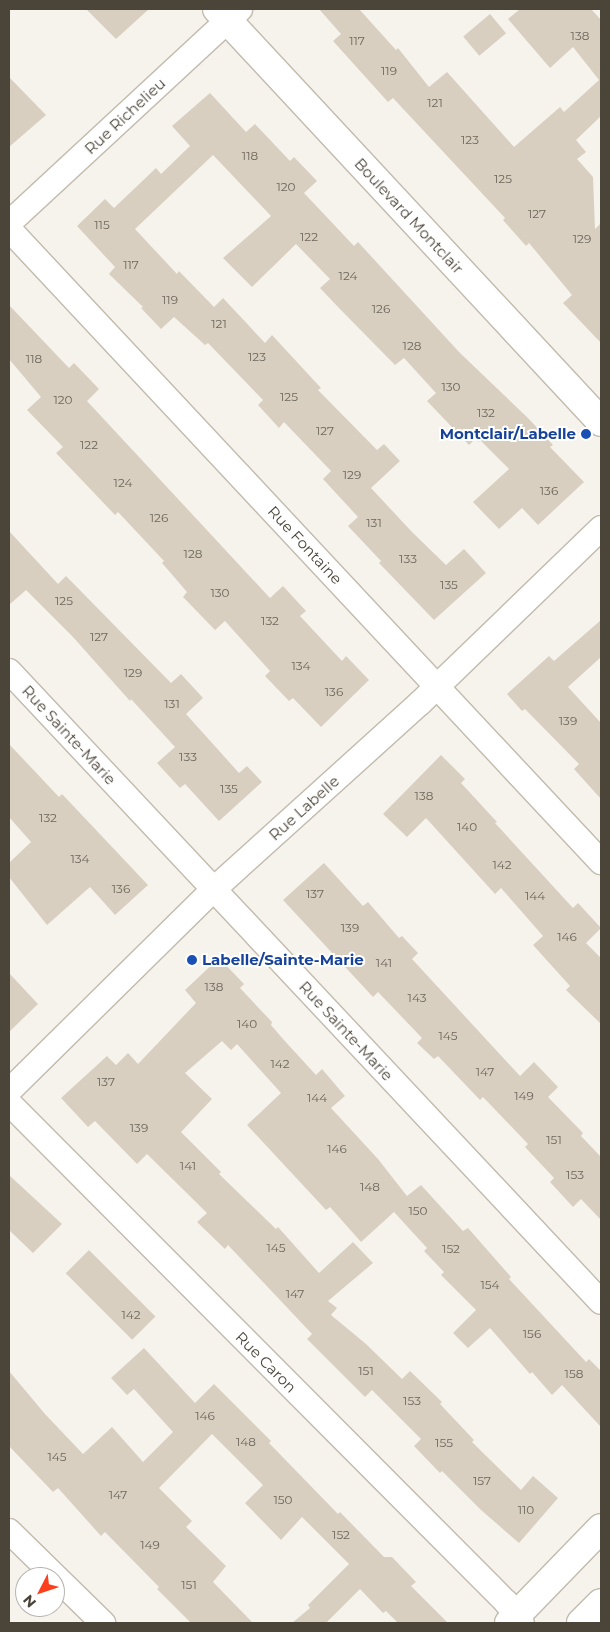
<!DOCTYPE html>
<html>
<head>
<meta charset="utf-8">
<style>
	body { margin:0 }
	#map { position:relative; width:610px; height:1632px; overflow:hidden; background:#f6f3ec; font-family:Montserrat,sans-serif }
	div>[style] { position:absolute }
	.building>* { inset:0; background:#d8cfc1; transform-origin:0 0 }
	.roads { filter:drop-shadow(1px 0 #c2bbae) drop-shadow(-1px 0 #c2bbae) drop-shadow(0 1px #c2bbae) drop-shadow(0 -1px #c2bbae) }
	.minor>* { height:24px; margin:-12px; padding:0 12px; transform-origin:12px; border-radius:12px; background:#fff }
	.tertiary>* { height:28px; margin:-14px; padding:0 14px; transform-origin:14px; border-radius:14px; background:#fff }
	.dots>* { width:14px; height:14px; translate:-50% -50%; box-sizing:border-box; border:2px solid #fff; border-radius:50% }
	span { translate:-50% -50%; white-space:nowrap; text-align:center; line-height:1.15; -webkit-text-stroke:4px #fff; paint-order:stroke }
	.number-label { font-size:12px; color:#6e675b }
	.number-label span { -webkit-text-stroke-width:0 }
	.street-label { font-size:15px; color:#4b4439 }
	.transit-label { font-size:15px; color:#164399; font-weight:700 }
	.right { translate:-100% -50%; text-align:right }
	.left { translate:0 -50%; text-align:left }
	.frame { position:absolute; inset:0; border:10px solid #4b4439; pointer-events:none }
	.north { position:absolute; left:15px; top:1567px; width:50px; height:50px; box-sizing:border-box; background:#fff; border:1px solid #b7b4b0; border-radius:50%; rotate:229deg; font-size:14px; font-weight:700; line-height:20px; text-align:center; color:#4b4439 }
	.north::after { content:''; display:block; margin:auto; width:18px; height:22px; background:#fc3f1d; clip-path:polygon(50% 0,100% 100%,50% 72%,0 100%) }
</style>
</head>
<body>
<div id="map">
	<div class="building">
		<i style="clip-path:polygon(86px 9px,149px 9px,116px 39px)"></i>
		<i style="clip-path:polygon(319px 9px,359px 9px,396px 50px,398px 48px,429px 87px,447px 72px,514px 147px,560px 107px,564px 112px,599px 80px,573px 47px,550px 68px,508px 19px,520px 9px,591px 9px,601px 20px,601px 116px,576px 140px,586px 152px,577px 159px,593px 177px,595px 229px,601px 223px,601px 343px,563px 303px,572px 295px,529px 243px,526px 246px,503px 220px,505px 218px,393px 98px,388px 102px,333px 41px,341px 34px)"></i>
		<i style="left:490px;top:14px;width:25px;height:35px;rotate:50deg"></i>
		<i style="clip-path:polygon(9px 77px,46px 115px,9px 147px)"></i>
		<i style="clip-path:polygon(210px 93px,246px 132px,255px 124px,290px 161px,294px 157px,317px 181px,304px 193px,354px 246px,358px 242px,460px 353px,529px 419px,553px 445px,550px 447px,584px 482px,538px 525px,522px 508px,499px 529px,473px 502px,509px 469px,480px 440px,479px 442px,475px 439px,469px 445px,427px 401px,436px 393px,404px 358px,395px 365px,337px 306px,320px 288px,330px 279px,296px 244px,252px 287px,223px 258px,271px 216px,213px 155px,135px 229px,177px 274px,179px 271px,214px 307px,223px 298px,265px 343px,272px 335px,321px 388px,318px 390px,377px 450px,384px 444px,400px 461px,371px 488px,412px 532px,446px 565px,464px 549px,486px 573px,434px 620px,379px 563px,381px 561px,348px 526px,358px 517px,323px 479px,331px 471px,284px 422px,279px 428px,258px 405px,263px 400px,208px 343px,205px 345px,174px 317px,161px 329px,141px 308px,143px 307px,109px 274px,115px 267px,77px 226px,105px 199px,114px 208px,156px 168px,161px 174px,190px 146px,172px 126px)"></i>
		<i style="clip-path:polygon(9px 305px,69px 368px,74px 363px,99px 389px,87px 401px,270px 598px,283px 586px,306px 611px,300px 616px,342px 661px,346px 656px,369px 680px,321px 727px,293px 698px,289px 701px,265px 676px,270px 671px,225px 621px,215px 630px,183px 597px,187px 592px,162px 563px,164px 561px,118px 512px,115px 515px,56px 453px,63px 447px,27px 410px,41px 397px,9px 359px)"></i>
		<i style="clip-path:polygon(9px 531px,58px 584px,66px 576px,171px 683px,181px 674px,203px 698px,186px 714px,239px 773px,247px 766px,262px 782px,219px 821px,185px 784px,180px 788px,157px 763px,175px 747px,131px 699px,130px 701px,73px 637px,26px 590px,9px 605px)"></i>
		<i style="clip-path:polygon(601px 620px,601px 657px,568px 687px,601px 723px,601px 799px,574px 769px,579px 764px,525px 709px,522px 711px,507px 694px,549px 656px,554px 661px)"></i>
		<i style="clip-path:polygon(9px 744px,59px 797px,62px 794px,148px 885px,115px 915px,90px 887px,47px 925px,9px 877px,9px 863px,31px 842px,9px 817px)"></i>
		<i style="clip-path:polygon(441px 755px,465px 779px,461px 783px,497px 822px,495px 823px,573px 908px,578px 903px,601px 928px,586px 943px,601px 958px,601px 1024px,566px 990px,570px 986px,533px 945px,543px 936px,501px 888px,495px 894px,426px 818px,407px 837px,383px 814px)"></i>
		<i style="clip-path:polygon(324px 863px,363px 906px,368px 902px,399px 938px,402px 936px,418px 953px,412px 959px,520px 1076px,534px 1062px,558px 1087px,548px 1097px,583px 1133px,581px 1136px,601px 1157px,601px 1220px,581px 1199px,573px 1207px,550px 1182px,554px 1178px,525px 1147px,528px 1144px,483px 1097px,480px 1100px,438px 1056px,434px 1059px,417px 1043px,422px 1038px,378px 992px,373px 997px,283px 900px)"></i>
		<i style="clip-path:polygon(219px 958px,244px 984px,240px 988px,272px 1022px,271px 1025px,283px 1039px,316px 1075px,322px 1069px,345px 1096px,331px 1108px,378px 1159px,407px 1196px,421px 1185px,463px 1231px,468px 1228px,511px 1277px,509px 1279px,586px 1362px,589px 1359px,601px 1371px,601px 1427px,562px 1385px,552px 1395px,532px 1372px,530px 1374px,490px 1328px,468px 1348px,453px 1333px,476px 1310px,441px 1275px,444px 1272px,424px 1251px,427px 1248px,394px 1212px,361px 1242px,330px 1207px,326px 1210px,247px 1125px,281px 1093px,237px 1044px,231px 1050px,222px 1041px,185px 1073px,212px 1099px,181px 1132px,221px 1172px,219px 1174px,276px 1229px,278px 1227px,319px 1273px,353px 1242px,373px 1263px,328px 1301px,337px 1308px,331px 1315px,366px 1344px,402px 1379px,410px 1371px,442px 1402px,440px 1404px,474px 1440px,472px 1442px,521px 1490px,533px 1476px,558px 1498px,519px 1543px,481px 1510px,442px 1471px,440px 1473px,414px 1446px,421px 1439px,372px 1390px,365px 1397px,307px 1339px,312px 1334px,228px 1245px,225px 1249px,197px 1222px,207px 1213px,147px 1154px,137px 1164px,95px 1121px,88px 1127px,61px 1098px,107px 1056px,116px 1065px,128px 1053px,138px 1064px,196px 1003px,185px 990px)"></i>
		<i style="clip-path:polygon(9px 973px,38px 1004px,9px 1032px)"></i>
		<i style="clip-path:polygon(9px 1175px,62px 1224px,33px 1253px,9px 1230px)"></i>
		<i style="left:89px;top:1250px;width:94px;height:33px;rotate:45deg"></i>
		<i style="clip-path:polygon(144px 1348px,195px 1403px,214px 1384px,271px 1441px,269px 1443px,338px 1514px,340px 1512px,384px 1557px,392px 1557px,416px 1582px,411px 1586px,448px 1623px,398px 1623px,386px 1611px,383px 1613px,360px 1589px,326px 1623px,292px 1623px,310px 1608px,308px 1605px,349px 1564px,302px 1517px,281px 1540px,245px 1503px,263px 1485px,212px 1434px,159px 1488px,192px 1521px,186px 1527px,226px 1566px,213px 1582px,253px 1623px,191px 1623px,157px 1589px,159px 1587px,105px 1532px,101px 1536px,58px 1488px,53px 1492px,9px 1446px,9px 1371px,45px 1414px,83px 1454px,112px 1427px,143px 1462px,173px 1432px,134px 1389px,127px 1395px,111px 1378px)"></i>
	</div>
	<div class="roads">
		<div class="minor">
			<i style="left:9px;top:223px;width:315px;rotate:-42.8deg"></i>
			<i style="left:9px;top:229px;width:867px;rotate:46.92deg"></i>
			<i style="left:9px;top:671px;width:865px;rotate:46.83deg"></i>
			<i style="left:9px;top:1091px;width:286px;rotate:-44.6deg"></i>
			<i style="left:213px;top:890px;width:279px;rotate:-42.1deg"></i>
			<i style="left:420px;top:703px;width:252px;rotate:-44deg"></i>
			<i style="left:9px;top:1103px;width:704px;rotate:45.12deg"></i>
			<i style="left:506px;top:1602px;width:26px;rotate:53deg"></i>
			<i style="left:9px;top:1531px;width:132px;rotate:44.4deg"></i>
		</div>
		<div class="tertiary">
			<i style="left:217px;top:9px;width:564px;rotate:47.08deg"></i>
			<i style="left:509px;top:1623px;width:132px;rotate:-45.9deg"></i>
			<i style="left:581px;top:1623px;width:28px;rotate:-45deg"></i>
		</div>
	</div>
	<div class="dots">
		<i style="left:586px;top:434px;background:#1a4fb4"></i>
		<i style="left:192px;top:960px;background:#1a4fb4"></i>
	</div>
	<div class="number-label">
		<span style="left:580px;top:36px">138</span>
		<span style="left:357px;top:41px">117</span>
		<span style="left:389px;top:71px">119</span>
		<span style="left:435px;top:103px">121</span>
		<span style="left:470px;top:140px">123</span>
		<span style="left:250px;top:156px">118</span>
		<span style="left:503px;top:179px">125</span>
		<span style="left:286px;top:187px">120</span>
		<span style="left:537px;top:214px">127</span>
		<span style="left:102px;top:225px">115</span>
		<span style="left:309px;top:237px">122</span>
		<span style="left:582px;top:239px">129</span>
		<span style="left:131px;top:265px">117</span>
		<span style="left:348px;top:276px">124</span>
		<span style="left:170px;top:300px">119</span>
		<span style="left:381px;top:309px">126</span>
		<span style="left:219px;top:324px">121</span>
		<span style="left:412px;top:346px">128</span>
		<span style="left:257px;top:357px">123</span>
		<span style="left:34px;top:359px">118</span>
		<span style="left:451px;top:387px">130</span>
		<span style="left:289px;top:397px">125</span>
		<span style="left:63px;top:400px">120</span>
		<span style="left:486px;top:413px">132</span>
		<span style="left:325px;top:431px">127</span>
		<span style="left:89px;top:445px">122</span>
		<span style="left:352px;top:475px">129</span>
		<span style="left:123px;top:483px">124</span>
		<span style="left:549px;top:491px">136</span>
		<span style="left:159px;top:518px">126</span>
		<span style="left:374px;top:523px">131</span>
		<span style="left:193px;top:554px">128</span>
		<span style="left:408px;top:559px">133</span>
		<span style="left:449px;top:585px">135</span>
		<span style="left:220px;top:593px">130</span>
		<span style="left:64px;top:601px">125</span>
		<span style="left:270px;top:621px">132</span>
		<span style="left:99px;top:637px">127</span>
		<span style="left:301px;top:666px">134</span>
		<span style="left:133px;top:673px">129</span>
		<span style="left:334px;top:692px">136</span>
		<span style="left:172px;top:704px">131</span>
		<span style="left:568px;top:721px">139</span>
		<span style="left:188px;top:757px">133</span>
		<span style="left:229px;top:789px">135</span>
		<span style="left:424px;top:796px">138</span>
		<span style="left:48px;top:818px">132</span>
		<span style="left:467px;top:827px">140</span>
		<span style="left:80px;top:859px">134</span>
		<span style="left:502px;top:865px">142</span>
		<span style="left:121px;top:889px">136</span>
		<span style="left:315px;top:894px">137</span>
		<span style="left:535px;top:896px">144</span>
		<span style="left:350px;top:928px">139</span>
		<span style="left:567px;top:937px">146</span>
		<span style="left:384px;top:963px">141</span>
		<span style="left:214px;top:987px">138</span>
		<span style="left:417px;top:998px">143</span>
		<span style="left:247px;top:1024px">140</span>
		<span style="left:448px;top:1036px">145</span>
		<span style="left:280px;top:1064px">142</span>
		<span style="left:485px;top:1072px">147</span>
		<span style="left:106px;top:1082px">137</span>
		<span style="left:524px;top:1096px">149</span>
		<span style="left:317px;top:1098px">144</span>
		<span style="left:139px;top:1128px">139</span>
		<span style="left:554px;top:1140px">151</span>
		<span style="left:337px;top:1149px">146</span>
		<span style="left:188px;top:1166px">141</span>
		<span style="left:575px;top:1175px">153</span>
		<span style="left:370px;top:1187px">148</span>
		<span style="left:418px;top:1211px">150</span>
		<span style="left:276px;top:1248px">145</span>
		<span style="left:451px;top:1249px">152</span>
		<span style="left:490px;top:1285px">154</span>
		<span style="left:295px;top:1294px">147</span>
		<span style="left:131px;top:1315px">142</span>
		<span style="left:532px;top:1334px">156</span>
		<span style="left:366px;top:1371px">151</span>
		<span style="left:574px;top:1374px">158</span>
		<span style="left:412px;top:1401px">153</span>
		<span style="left:205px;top:1416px">146</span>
		<span style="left:246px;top:1442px">148</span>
		<span style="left:444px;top:1443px">155</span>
		<span style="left:57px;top:1457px">145</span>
		<span style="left:482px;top:1481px">157</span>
		<span style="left:118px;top:1495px">147</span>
		<span style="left:283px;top:1500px">150</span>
		<span style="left:526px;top:1510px">110</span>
		<span style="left:341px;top:1535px">152</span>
		<span style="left:150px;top:1545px">149</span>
		<span style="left:189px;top:1585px">151</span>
	</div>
	<div class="street-label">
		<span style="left:125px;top:116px;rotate:-43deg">Rue Richelieu</span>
		<span style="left:409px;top:216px;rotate:47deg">Boulevard Montclair</span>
		<span style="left:305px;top:545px;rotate:47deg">Rue Fontaine</span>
		<span style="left:69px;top:735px;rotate:47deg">Rue Sainte-Marie</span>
		<span style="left:304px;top:808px;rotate:-42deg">Rue Labelle</span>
		<span style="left:346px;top:1031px;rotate:47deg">Rue Sainte-Marie</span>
		<span style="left:266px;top:1362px;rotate:45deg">Rue Caron</span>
	</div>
	<div class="transit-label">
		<span class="right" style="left:576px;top:434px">Montclair/Labelle</span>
		<span class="left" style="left:202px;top:960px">Labelle/Sainte-Marie</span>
	</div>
	<div class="frame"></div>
	<div class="north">N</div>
</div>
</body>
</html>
